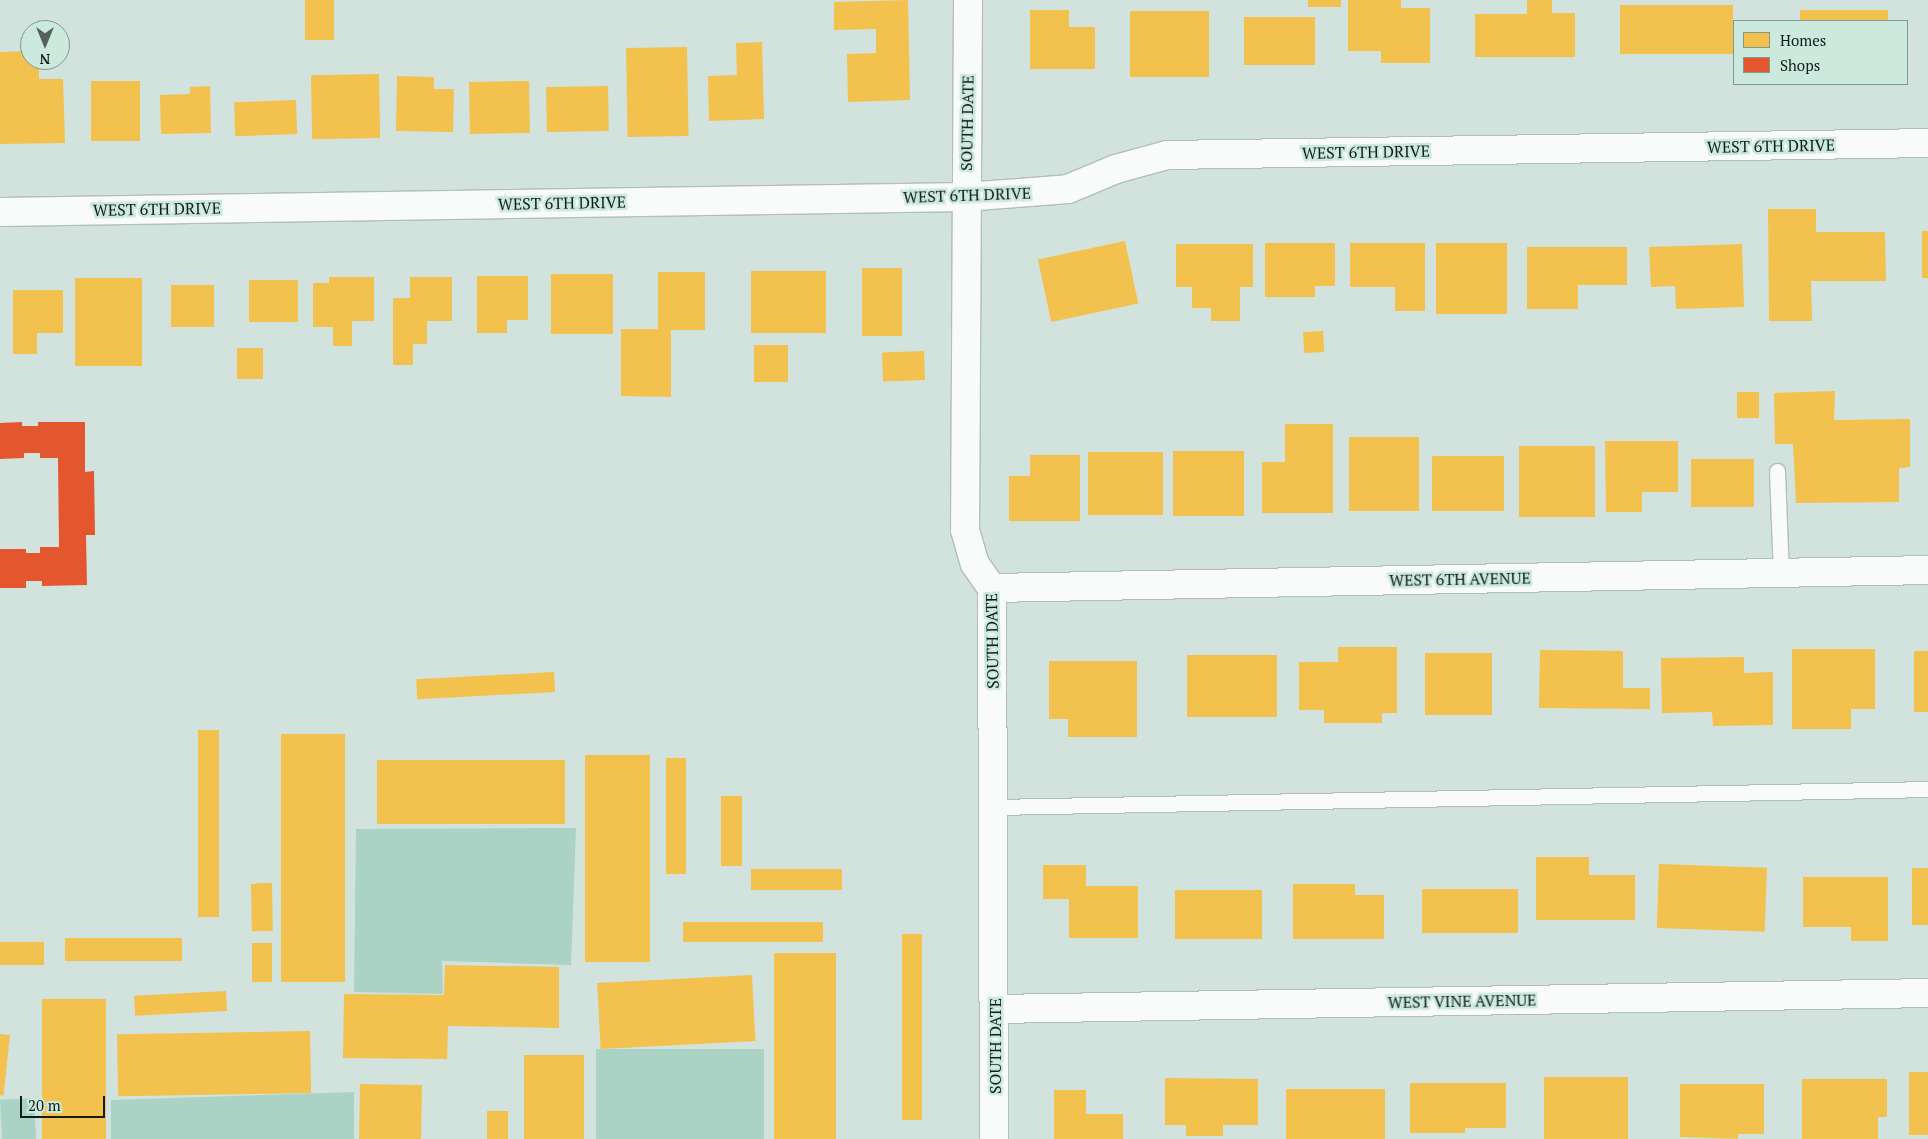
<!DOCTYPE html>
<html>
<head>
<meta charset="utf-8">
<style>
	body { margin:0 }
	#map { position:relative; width:1928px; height:1139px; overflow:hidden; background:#d2e3dd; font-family:"PT Serif",serif }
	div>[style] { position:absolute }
	.green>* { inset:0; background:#aad3c5; transform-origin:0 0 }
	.homes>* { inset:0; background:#f2c14e; transform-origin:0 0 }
	.shops>* { inset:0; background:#e4572e }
	.roads { filter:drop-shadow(1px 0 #b1beb9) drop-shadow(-1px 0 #b1beb9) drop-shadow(0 1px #b1beb9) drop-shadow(0 -1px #b1beb9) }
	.lane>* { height:15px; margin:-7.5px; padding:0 7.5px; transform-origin:7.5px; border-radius:7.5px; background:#f8fbfa }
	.street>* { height:28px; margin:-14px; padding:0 14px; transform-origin:14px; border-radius:14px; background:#f8fbfa }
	span { translate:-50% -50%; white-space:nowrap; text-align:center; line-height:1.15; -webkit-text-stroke:5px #cce9de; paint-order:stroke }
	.street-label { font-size:16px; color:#121d19 }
	.legend { position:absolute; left:1733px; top:20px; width:175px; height:65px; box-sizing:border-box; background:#cce9de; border:1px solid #82978f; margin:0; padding:6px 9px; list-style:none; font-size:15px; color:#121d19 }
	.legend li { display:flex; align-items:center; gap:10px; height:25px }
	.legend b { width:25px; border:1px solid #82978f }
	.north { position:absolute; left:20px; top:20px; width:50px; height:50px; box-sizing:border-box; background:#cce9de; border:1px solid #82978f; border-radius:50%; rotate:180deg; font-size:14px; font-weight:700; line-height:20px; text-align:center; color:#121d19 }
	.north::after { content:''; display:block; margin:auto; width:18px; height:22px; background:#55625e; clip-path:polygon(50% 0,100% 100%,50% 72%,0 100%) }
	.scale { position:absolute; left:20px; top:1096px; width:85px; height:22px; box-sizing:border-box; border:2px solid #121d19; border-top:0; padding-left:6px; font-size:15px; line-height:18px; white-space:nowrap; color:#121d19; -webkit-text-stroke:4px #cce9de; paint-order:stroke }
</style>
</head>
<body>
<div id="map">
	<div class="green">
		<i style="clip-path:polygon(576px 828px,571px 965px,442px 961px,443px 994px,354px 992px,356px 829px)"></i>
		<i style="left:764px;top:1049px;width:90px;height:168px;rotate:90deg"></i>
		<i style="clip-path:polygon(354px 1092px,354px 1139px,111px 1139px,111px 1100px)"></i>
		<i style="left:34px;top:1098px;width:41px;height:34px;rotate:87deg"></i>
	</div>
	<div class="homes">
		<i style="left:305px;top:0;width:29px;height:40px"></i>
		<i style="clip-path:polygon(908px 0,910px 100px,848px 102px,847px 54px,876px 53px,876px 29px,834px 30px,834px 2px)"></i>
		<i style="left:1308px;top:0;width:33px;height:7px"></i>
		<i style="clip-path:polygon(1348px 0,1401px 0,1401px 8px,1430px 8px,1430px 63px,1381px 63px,1381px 51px,1348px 51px)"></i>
		<i style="clip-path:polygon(1527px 0,1552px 0,1552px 13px,1575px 13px,1575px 57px,1475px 57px,1475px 14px,1527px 14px)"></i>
		<i style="left:1620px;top:5px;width:113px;height:49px"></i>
		<i style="clip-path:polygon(1030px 10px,1069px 10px,1069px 27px,1095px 27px,1095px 69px,1030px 69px)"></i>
		<i style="left:1800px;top:10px;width:88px;height:11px"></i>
		<i style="left:1130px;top:11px;width:79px;height:66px"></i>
		<i style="left:1244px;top:17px;width:71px;height:48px"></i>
		<i style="clip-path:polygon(762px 42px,764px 119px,709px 121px,708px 76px,737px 75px,736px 43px)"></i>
		<i style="left:687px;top:47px;width:89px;height:61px;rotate:89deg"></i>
		<i style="clip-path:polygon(30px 51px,30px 60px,39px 60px,39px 79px,63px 79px,65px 143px,0 144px,0 52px)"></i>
		<i style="left:379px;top:74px;width:64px;height:68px;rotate:89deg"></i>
		<i style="clip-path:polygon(397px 76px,434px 77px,434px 89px,454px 89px,453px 132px,396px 131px)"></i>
		<i style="left:91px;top:81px;width:49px;height:60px"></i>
		<i style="left:529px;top:81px;width:52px;height:60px;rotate:89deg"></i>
		<i style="clip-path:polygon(210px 86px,211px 133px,161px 134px,160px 95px,190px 94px,190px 87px)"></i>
		<i style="left:608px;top:86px;width:45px;height:62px;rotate:89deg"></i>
		<i style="left:296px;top:100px;width:34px;height:62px;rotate:88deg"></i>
		<i style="clip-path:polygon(1768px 209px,1816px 209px,1816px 232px,1885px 232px,1886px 281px,1811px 281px,1812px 321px,1769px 321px)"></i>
		<i style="left:1922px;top:231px;width:6px;height:47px"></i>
		<i style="left:1125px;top:241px;width:64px;height:89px;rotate:78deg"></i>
		<i style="clip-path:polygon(1265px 243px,1335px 243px,1335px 286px,1315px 286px,1315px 297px,1265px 297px)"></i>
		<i style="clip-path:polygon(1350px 243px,1425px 243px,1425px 311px,1395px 311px,1395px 287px,1350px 287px)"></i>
		<i style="left:1436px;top:243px;width:71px;height:71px"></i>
		<i style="clip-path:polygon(1176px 244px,1253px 244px,1253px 287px,1240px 287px,1240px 321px,1211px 321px,1211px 308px,1192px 308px,1192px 287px,1176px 287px)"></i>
		<i style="clip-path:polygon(1742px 244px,1744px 307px,1676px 309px,1675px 286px,1651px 287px,1649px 247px)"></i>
		<i style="clip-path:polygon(1527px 247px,1627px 247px,1627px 285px,1578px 285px,1578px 309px,1527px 309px)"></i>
		<i style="left:862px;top:268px;width:40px;height:68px"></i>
		<i style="left:751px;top:271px;width:75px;height:62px"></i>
		<i style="clip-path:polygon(658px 272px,705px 272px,705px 330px,671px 330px,671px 397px,621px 396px,621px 329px,658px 329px)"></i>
		<i style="left:551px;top:274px;width:62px;height:60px"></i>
		<i style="clip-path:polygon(477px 276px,528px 276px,528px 320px,507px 320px,507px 333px,477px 333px)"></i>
		<i style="clip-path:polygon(329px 277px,374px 277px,374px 321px,352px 321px,352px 346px,333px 346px,333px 327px,313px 327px,313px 283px,329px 283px)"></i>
		<i style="clip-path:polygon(410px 277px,452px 277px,452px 321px,427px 321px,427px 344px,413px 344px,413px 365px,393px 365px,393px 298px,410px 298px)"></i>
		<i style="left:75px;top:278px;width:67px;height:88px"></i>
		<i style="left:249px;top:280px;width:49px;height:42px"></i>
		<i style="left:171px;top:285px;width:43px;height:42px"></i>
		<i style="clip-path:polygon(13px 290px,63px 290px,63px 333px,37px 333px,37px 354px,13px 354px)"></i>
		<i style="left:1323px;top:331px;width:21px;height:20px;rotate:87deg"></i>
		<i style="left:754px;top:345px;width:34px;height:37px"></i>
		<i style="left:237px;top:348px;width:26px;height:31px"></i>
		<i style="left:924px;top:351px;width:29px;height:42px;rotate:88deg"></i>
		<i style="clip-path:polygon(1835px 391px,1834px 420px,1910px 419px,1910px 467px,1899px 468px,1899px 502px,1796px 503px,1793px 444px,1775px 444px,1774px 393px)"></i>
		<i style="left:1737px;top:392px;width:22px;height:26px"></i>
		<i style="clip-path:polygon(1285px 424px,1333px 424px,1333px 513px,1262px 513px,1262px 462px,1285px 462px)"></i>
		<i style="left:1349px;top:437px;width:70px;height:74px"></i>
		<i style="clip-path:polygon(1605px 441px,1678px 441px,1678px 492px,1642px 492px,1642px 512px,1606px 512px)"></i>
		<i style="left:1595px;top:446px;width:71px;height:76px;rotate:90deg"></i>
		<i style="left:1173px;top:451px;width:71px;height:65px"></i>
		<i style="left:1088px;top:452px;width:75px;height:63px"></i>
		<i style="clip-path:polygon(1030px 455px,1080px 455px,1080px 521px,1009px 521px,1009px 476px,1030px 476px)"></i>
		<i style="left:1432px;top:456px;width:72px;height:55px"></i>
		<i style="left:1691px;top:459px;width:63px;height:48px"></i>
		<i style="clip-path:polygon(1338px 647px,1397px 647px,1397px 713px,1382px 713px,1382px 723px,1324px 723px,1324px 710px,1299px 710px,1299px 662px,1338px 662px)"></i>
		<i style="clip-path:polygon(1792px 649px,1875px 649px,1875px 709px,1851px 709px,1851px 729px,1792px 729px)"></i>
		<i style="clip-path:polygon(1540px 650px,1623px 651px,1623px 688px,1650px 688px,1650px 709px,1539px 708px)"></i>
		<i style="left:1914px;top:651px;width:14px;height:61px"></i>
		<i style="left:1425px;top:653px;width:67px;height:62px"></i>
		<i style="left:1187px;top:655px;width:90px;height:62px"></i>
		<i style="clip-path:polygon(1744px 657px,1744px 673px,1773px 672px,1773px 725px,1713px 726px,1712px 712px,1662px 713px,1661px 658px)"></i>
		<i style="clip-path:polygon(1049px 661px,1137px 661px,1137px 737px,1068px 737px,1068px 719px,1049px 719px)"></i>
		<i style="left:554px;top:672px;width:20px;height:138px;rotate:87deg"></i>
		<i style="left:198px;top:730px;width:21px;height:187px"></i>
		<i style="left:281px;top:734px;width:64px;height:248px"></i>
		<i style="left:585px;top:755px;width:65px;height:207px"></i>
		<i style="left:666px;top:758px;width:20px;height:116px"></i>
		<i style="left:377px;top:760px;width:188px;height:64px"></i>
		<i style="left:721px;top:796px;width:21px;height:70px"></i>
		<i style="clip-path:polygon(1536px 857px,1589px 857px,1589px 875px,1635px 875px,1635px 920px,1536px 920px)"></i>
		<i style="left:1659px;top:864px;width:108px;height:64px;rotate:2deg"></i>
		<i style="clip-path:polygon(1043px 865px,1086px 865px,1086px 886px,1138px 886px,1138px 938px,1069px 938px,1069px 899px,1043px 899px)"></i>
		<i style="left:1912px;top:868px;width:16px;height:57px"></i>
		<i style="left:842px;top:869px;width:21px;height:91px;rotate:90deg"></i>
		<i style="clip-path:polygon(1803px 877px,1888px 877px,1888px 941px,1851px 941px,1851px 927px,1803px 927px)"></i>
		<i style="left:272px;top:883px;width:48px;height:21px;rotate:89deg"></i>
		<i style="clip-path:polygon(1293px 884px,1355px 884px,1355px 895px,1384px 895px,1384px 939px,1293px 939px)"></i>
		<i style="left:1422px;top:889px;width:96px;height:44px"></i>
		<i style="left:1175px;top:890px;width:87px;height:49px"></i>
		<i style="left:823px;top:922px;width:20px;height:140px;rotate:90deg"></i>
		<i style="left:902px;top:934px;width:20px;height:186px"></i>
		<i style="left:182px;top:938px;width:23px;height:117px;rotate:90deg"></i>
		<i style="left:0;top:942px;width:44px;height:23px"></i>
		<i style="left:252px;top:943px;width:20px;height:39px"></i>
		<i style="left:774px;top:953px;width:62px;height:186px"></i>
		<i style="clip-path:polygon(445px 965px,559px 967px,559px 1028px,448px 1026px,447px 1059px,343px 1058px,344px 994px,444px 995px)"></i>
		<i style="left:752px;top:975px;width:66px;height:155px;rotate:87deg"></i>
		<i style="left:226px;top:991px;width:20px;height:92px;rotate:87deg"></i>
		<i style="left:42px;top:999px;width:64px;height:140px"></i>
		<i style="left:310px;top:1031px;width:62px;height:193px;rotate:89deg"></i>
		<i style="left:0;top:1034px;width:10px;height:61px;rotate:6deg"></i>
		<i style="left:524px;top:1055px;width:60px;height:84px"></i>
		<i style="left:1909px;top:1072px;width:19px;height:63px"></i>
		<i style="left:1544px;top:1077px;width:84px;height:62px"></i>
		<i style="clip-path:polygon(1165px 1078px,1258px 1079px,1258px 1125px,1223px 1125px,1223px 1136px,1186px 1136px,1186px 1125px,1165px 1125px)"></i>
		<i style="clip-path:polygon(1802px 1079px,1887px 1079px,1887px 1117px,1878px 1117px,1878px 1139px,1802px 1139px)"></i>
		<i style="clip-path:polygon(1410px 1083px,1506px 1083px,1506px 1128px,1465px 1128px,1465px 1133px,1410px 1133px)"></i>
		<i style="left:360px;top:1084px;width:62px;height:55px;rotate:1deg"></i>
		<i style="clip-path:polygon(1680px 1084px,1764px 1084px,1764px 1134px,1738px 1134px,1738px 1139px,1680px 1137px)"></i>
		<i style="left:1286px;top:1089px;width:99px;height:50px"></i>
		<i style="clip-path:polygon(1054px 1090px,1086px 1090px,1086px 1114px,1123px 1114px,1123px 1139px,1054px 1139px)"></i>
		<i style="left:508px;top:1111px;width:28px;height:21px;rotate:90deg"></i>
	</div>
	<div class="shops">
		<i style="clip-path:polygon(22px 422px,22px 426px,38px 426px,38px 422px,85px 422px,85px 472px,94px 471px,95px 535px,86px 535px,87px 585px,42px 586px,42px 581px,26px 581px,26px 588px,0 588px,0 549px,26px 549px,26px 553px,40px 553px,40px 547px,59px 547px,58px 458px,40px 458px,40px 453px,24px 453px,24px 458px,0 459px,0 423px)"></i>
	</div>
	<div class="roads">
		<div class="lane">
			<i style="left:1777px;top:471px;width:102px;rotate:87.8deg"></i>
			<i style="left:994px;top:807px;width:934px;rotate:-1.1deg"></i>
		</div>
		<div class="street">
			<i style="left:968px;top:0;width:530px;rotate:90.32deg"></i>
			<i style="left:965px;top:530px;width:35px;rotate:74deg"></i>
			<i style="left:975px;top:564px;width:29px;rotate:55deg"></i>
			<i style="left:992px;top:588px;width:551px;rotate:89.79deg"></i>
			<i style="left:0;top:212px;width:965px;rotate:-0.89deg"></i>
			<i style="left:965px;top:197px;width:103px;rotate:-4.4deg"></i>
			<i style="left:1068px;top:189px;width:52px;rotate:-22.6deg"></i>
			<i style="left:1116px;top:169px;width:53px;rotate:-15.4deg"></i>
			<i style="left:1167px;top:155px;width:761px;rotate:-0.9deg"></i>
			<i style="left:992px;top:588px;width:936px;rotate:-1.1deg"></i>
			<i style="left:995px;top:1009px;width:933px;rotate:-0.98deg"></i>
		</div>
	</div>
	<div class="street-label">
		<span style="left:967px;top:123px;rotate:-89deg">SOUTH DATE</span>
		<span style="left:1771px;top:146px;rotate:-1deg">WEST 6TH DRIVE</span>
		<span style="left:1366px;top:152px;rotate:-1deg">WEST 6TH DRIVE</span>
		<span style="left:967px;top:195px;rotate:-2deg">WEST 6TH DRIVE</span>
		<span style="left:562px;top:203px;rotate:-1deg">WEST 6TH DRIVE</span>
		<span style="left:157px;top:209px;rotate:-1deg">WEST 6TH DRIVE</span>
		<span style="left:1460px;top:579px;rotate:-1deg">WEST 6TH AVENUE</span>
		<span style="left:992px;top:641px;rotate:-91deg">SOUTH DATE</span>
		<span style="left:1462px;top:1001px;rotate:-1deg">WEST VINE AVENUE</span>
		<span style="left:995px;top:1046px;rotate:-90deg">SOUTH DATE</span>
	</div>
	<ul class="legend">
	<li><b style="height:14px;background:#f2c14e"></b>Homes</li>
	<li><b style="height:14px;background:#e4572e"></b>Shops</li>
	</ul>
	<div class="north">N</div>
	<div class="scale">20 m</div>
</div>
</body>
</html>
